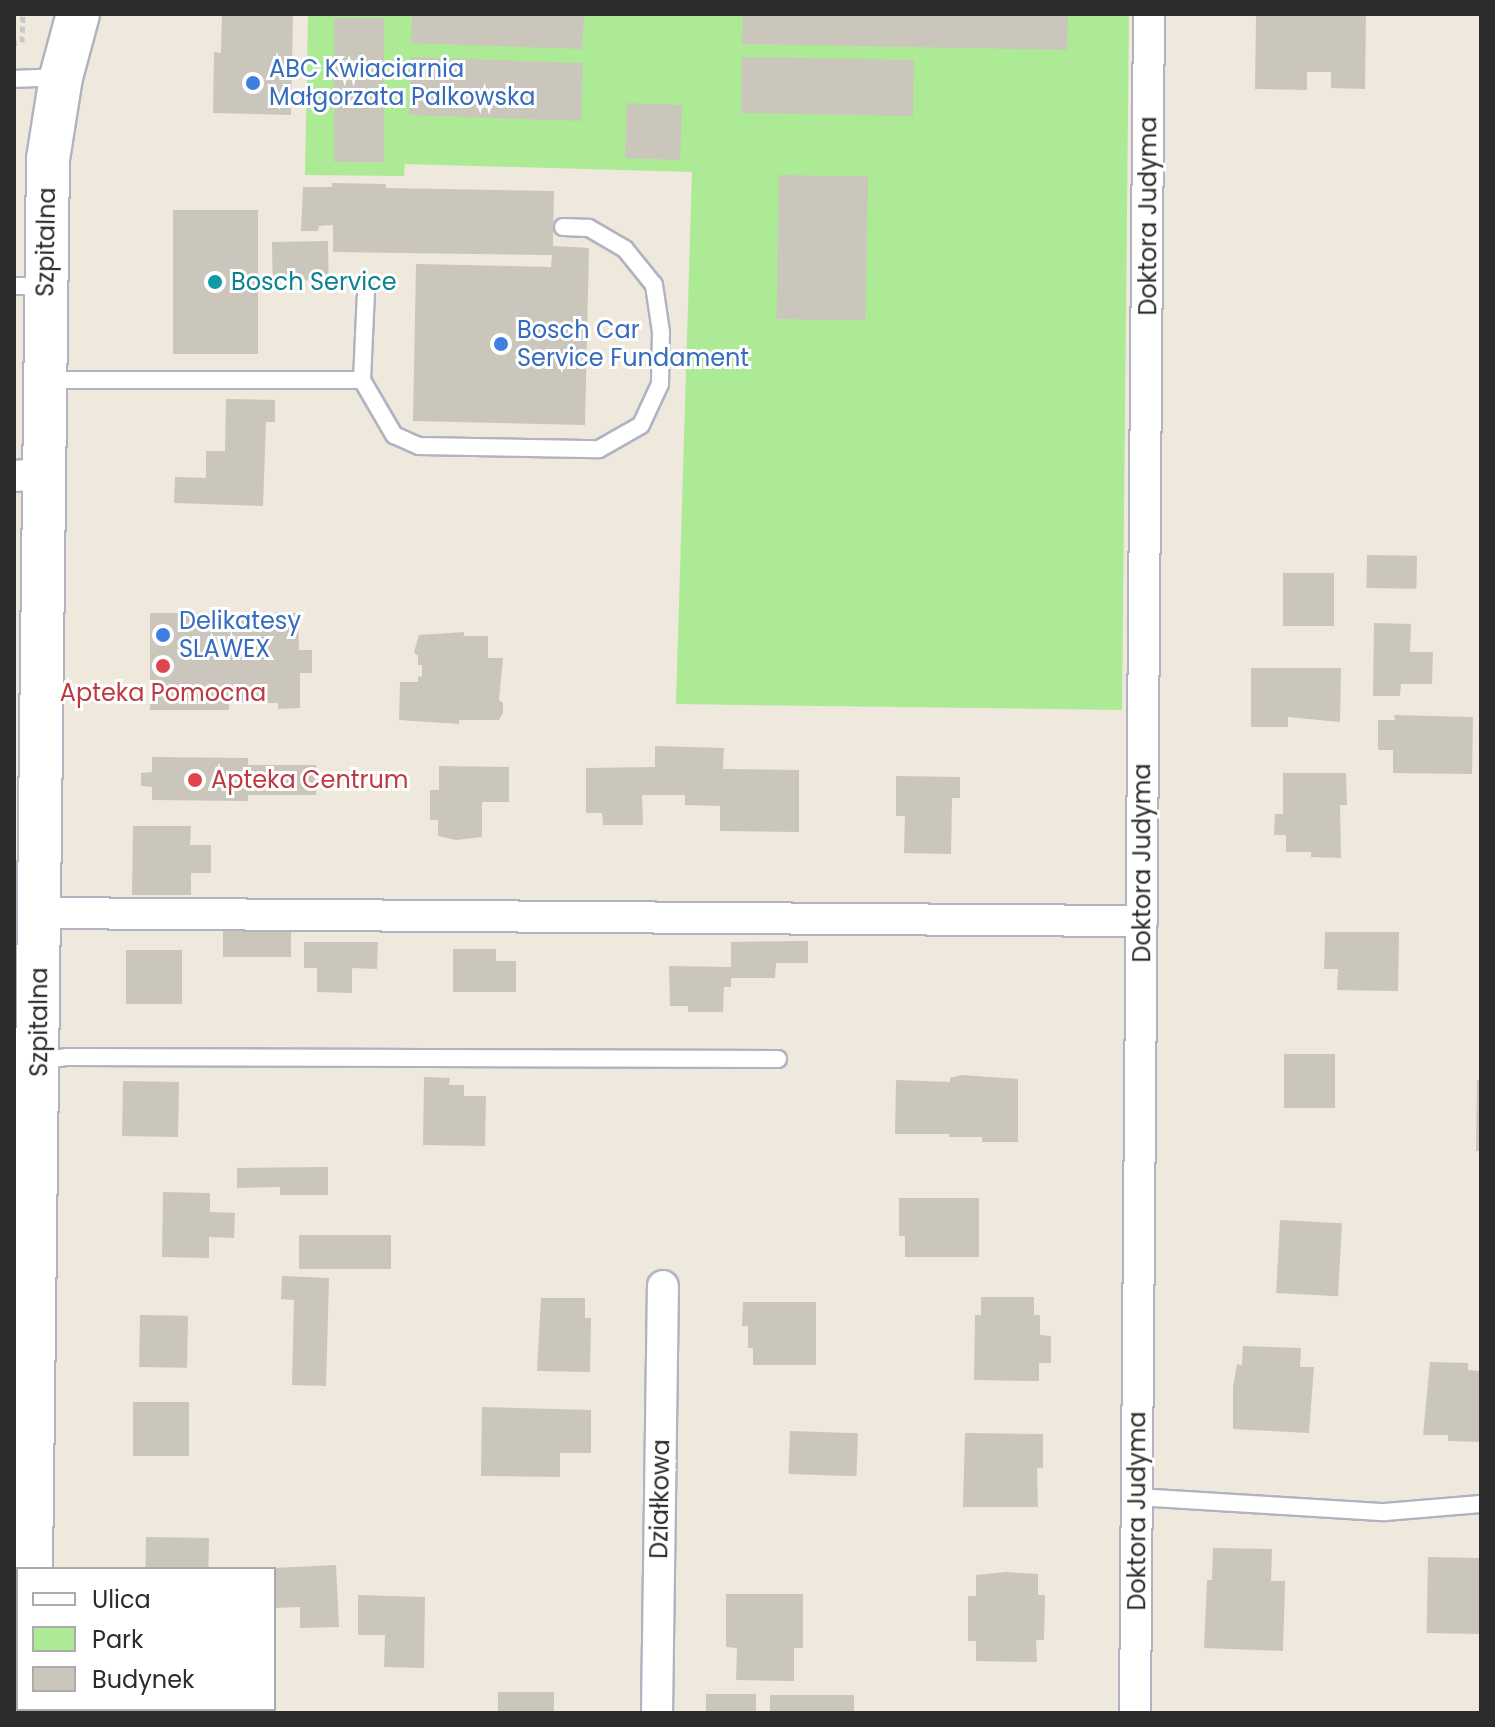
<!DOCTYPE html>
<html>
<head>
<meta charset="utf-8">
<style>
	body { margin:0 }
	#map { position:relative; width:1495px; height:1727px; overflow:hidden; background:#efe8dd; font-family:Poppins,sans-serif }
	div>[style] { position:absolute }
	.green>* { inset:0; background:#adea95 }
	.building>* { inset:0; background:#cac6bc; transform-origin:0 0 }
	.path>* { height:5px; margin-top:-2.5px; transform-origin:0; background:repeating-linear-gradient(90deg,#c8c8c8 0 6px,transparent 0 10px) }
	.roads { filter:drop-shadow(2px 0 #b1b3c1) drop-shadow(-2px 0 #b1b3c1) drop-shadow(0 2px #b1b3c1) drop-shadow(0 -2px #b1b3c1) }
	.lane>* { height:16px; margin:-8px; padding:0 8px; transform-origin:8px; border-radius:8px; background:#fff }
	.street>* { height:30px; margin:-15px; padding:0 15px; transform-origin:15px; border-radius:15px; background:#fff }
	.secondary>* { height:42px; margin:-21px; padding:0 21px; transform-origin:21px; border-radius:21px; background:#fff }
	.dots>* { width:22px; height:22px; translate:-50% -50%; box-sizing:border-box; border:4px solid #fff; border-radius:50% }
	span { translate:-50% -50%; white-space:nowrap; text-align:center; line-height:1.15; -webkit-text-stroke:6px #fff; paint-order:stroke }
	.shop-label { font-size:24px; color:#366cbe }
	.left { translate:0 -50%; text-align:left }
	.street-label { font-size:24px; color:#2c2c2c }
	.culture-label { font-size:24px; color:#0d838f }
	.health-label { font-size:24px; color:#be3a42 }
	.frame { position:absolute; inset:0; border:16px solid #2c2c2c; pointer-events:none }
	.legend { position:absolute; left:16px; top:1567px; width:260px; height:144px; box-sizing:border-box; background:#fff; border:2px solid #ababab; margin:0; padding:10px 14px; list-style:none; font-size:24px; color:#2c2c2c }
	.legend li { display:flex; align-items:center; gap:16px; height:40px }
	.legend b { width:40px; border:2px solid #ababab }
</style>
</head>
<body>
<div id="map">
	<div class="green">
		<i style="clip-path:polygon(308px 14px,1129px 14px,1122px 710px,676px 704px,692px 172px,405px 164px,404px 176px,305px 175px)"></i>
	</div>
	<div class="building">
		<i style="clip-path:polygon(222px 14px,293px 14px,291px 115px,213px 113px,214px 52px,221px 53px)"></i>
		<i style="clip-path:polygon(412px 14px,584px 14px,582px 49px,411px 43px)"></i>
		<i style="clip-path:polygon(743px 14px,1068px 14px,1067px 50px,742px 44px)"></i>
		<i style="clip-path:polygon(1256px 14px,1366px 14px,1365px 89px,1331px 88px,1331px 72px,1307px 72px,1307px 90px,1255px 89px)"></i>
		<i style="left:384px;top:18px;width:144px;height:50px;rotate:90deg"></i>
		<i style="left:411px;top:57px;width:172px;height:58px;rotate:2deg"></i>
		<i style="left:742px;top:57px;width:172px;height:56px;rotate:1deg"></i>
		<i style="left:627px;top:103px;width:55px;height:55px;rotate:2deg"></i>
		<i style="left:779px;top:175px;width:89px;height:144px;rotate:1deg"></i>
		<i style="clip-path:polygon(332px 183px,386px 184px,386px 188px,554px 191px,553px 246px,589px 248px,585px 425px,413px 421px,416px 264px,551px 267px,552px 255px,333px 252px,333px 225px,319px 226px,318px 231px,301px 231px,303px 187px,332px 187px)"></i>
		<i style="left:173px;top:210px;width:85px;height:144px"></i>
		<i style="left:328px;top:241px;width:39px;height:56px;rotate:89deg"></i>
		<i style="clip-path:polygon(226px 399px,275px 400px,275px 422px,266px 422px,263px 506px,174px 503px,175px 477px,206px 478px,206px 451px,225px 451px)"></i>
		<i style="left:1367px;top:555px;width:50px;height:33px;rotate:1deg"></i>
		<i style="left:1283px;top:573px;width:51px;height:53px"></i>
		<i style="clip-path:polygon(276px 612px,298px 613px,299px 650px,312px 650px,312px 673px,300px 673px,300px 708px,278px 709px,278px 703px,229px 703px,229px 710px,150px 710px,150px 613px,229px 613px,229px 619px,276px 619px)"></i>
		<i style="clip-path:polygon(1374px 623px,1411px 624px,1410px 652px,1433px 652px,1432px 684px,1401px 684px,1400px 696px,1373px 696px)"></i>
		<i style="clip-path:polygon(464px 632px,464px 636px,488px 636px,488px 658px,503px 658px,499px 700px,503px 703px,503px 713px,499px 720px,459px 720px,459px 724px,399px 720px,400px 682px,418px 682px,418px 676px,422px 677px,422px 665px,418px 665px,418px 656px,414px 652px,419px 635px)"></i>
		<i style="clip-path:polygon(1251px 668px,1341px 668px,1340px 722px,1288px 717px,1288px 727px,1251px 727px)"></i>
		<i style="clip-path:polygon(1394px 715px,1473px 717px,1472px 774px,1393px 773px,1393px 750px,1378px 750px,1378px 720px,1395px 720px)"></i>
		<i style="clip-path:polygon(655px 746px,724px 748px,723px 769px,799px 770px,799px 832px,720px 831px,720px 806px,685px 805px,685px 795px,642px 795px,643px 825px,603px 825px,602px 813px,586px 813px,586px 768px,655px 767px)"></i>
		<i style="clip-path:polygon(152px 757px,248px 758px,248px 765px,316px 765px,316px 795px,248px 795px,248px 801px,152px 800px,152px 787px,141px 786px,141px 773px,152px 772px)"></i>
		<i style="clip-path:polygon(439px 766px,509px 767px,509px 802px,482px 802px,482px 837px,456px 840px,438px 836px,438px 820px,430px 820px,430px 790px,439px 790px)"></i>
		<i style="clip-path:polygon(1283px 773px,1346px 773px,1347px 805px,1340px 805px,1341px 858px,1311px 857px,1311px 852px,1286px 852px,1286px 835px,1274px 835px,1275px 814px,1283px 814px)"></i>
		<i style="clip-path:polygon(896px 776px,960px 777px,960px 798px,952px 798px,951px 854px,904px 853px,905px 816px,896px 816px)"></i>
		<i style="clip-path:polygon(133px 826px,191px 826px,190px 845px,211px 845px,211px 873px,191px 873px,191px 895px,132px 895px)"></i>
		<i style="left:223px;top:930px;width:68px;height:27px"></i>
		<i style="clip-path:polygon(1325px 932px,1399px 932px,1398px 991px,1337px 990px,1338px 969px,1324px 969px)"></i>
		<i style="clip-path:polygon(808px 941px,808px 963px,776px 963px,775px 978px,731px 978px,731px 987px,724px 987px,723px 1012px,688px 1012px,688px 1006px,670px 1006px,669px 966px,731px 967px,731px 942px)"></i>
		<i style="clip-path:polygon(304px 942px,378px 942px,377px 969px,352px 968px,352px 993px,317px 992px,317px 968px,304px 968px)"></i>
		<i style="clip-path:polygon(453px 949px,496px 949px,496px 961px,516px 961px,516px 992px,453px 992px)"></i>
		<i style="left:126px;top:950px;width:56px;height:54px"></i>
		<i style="left:1335px;top:1054px;width:54px;height:51px;rotate:90deg"></i>
		<i style="clip-path:polygon(961px 1075px,1018px 1079px,1018px 1142px,982px 1142px,982px 1137px,949px 1137px,949px 1134px,895px 1134px,896px 1080px,950px 1082px,950px 1078px)"></i>
		<i style="clip-path:polygon(424px 1077px,450px 1078px,449px 1085px,464px 1085px,464px 1096px,486px 1096px,485px 1146px,423px 1145px)"></i>
		<i style="clip-path:polygon(1477px 1080px,1481px 1080px,1481px 1151px,1476px 1151px)"></i>
		<i style="left:123px;top:1081px;width:56px;height:55px;rotate:1deg"></i>
		<i style="clip-path:polygon(328px 1167px,328px 1195px,280px 1195px,280px 1187px,237px 1188px,237px 1168px)"></i>
		<i style="clip-path:polygon(163px 1192px,210px 1193px,210px 1212px,235px 1213px,234px 1238px,209px 1237px,209px 1258px,162px 1257px)"></i>
		<i style="clip-path:polygon(899px 1198px,979px 1198px,979px 1257px,905px 1257px,905px 1236px,899px 1236px)"></i>
		<i style="left:1280px;top:1220px;width:62px;height:73px;rotate:3deg"></i>
		<i style="left:299px;top:1235px;width:92px;height:34px"></i>
		<i style="clip-path:polygon(282px 1276px,329px 1278px,326px 1386px,292px 1385px,294px 1300px,281px 1299px)"></i>
		<i style="clip-path:polygon(981px 1297px,1034px 1297px,1034px 1315px,1040px 1315px,1040px 1335px,1051px 1336px,1051px 1363px,1039px 1363px,1039px 1381px,974px 1380px,975px 1315px,981px 1315px)"></i>
		<i style="clip-path:polygon(541px 1298px,585px 1298px,585px 1318px,591px 1318px,590px 1372px,537px 1371px)"></i>
		<i style="clip-path:polygon(743px 1302px,816px 1302px,816px 1365px,753px 1365px,753px 1348px,748px 1348px,748px 1326px,742px 1326px)"></i>
		<i style="left:140px;top:1315px;width:48px;height:52px;rotate:1deg"></i>
		<i style="clip-path:polygon(1243px 1346px,1301px 1348px,1300px 1367px,1314px 1367px,1309px 1433px,1233px 1429px,1233px 1387px,1237px 1364px,1242px 1365px)"></i>
		<i style="clip-path:polygon(1430px 1362px,1468px 1363px,1468px 1370px,1481px 1371px,1481px 1442px,1448px 1441px,1448px 1435px,1423px 1435px)"></i>
		<i style="left:133px;top:1402px;width:56px;height:54px"></i>
		<i style="clip-path:polygon(482px 1407px,591px 1410px,591px 1453px,560px 1453px,560px 1477px,481px 1476px)"></i>
		<i style="left:790px;top:1431px;width:68px;height:43px;rotate:2deg"></i>
		<i style="clip-path:polygon(965px 1433px,1043px 1434px,1043px 1468px,1037px 1468px,1038px 1507px,963px 1507px)"></i>
		<i style="left:146px;top:1537px;width:63px;height:32px;rotate:1deg"></i>
		<i style="clip-path:polygon(1213px 1548px,1272px 1549px,1271px 1581px,1285px 1581px,1283px 1651px,1204px 1648px,1207px 1580px,1212px 1580px)"></i>
		<i style="left:1428px;top:1557px;width:53px;height:76px;rotate:1deg"></i>
		<i style="clip-path:polygon(336px 1565px,339px 1627px,300px 1628px,300px 1607px,274px 1608px,274px 1568px)"></i>
		<i style="clip-path:polygon(1006px 1572px,1038px 1574px,1038px 1595px,1045px 1595px,1044px 1640px,1036px 1640px,1037px 1662px,976px 1661px,976px 1641px,968px 1641px,968px 1596px,976px 1596px,976px 1575px)"></i>
		<i style="clip-path:polygon(726px 1594px,803px 1594px,803px 1648px,794px 1648px,794px 1681px,736px 1680px,737px 1648px,726px 1647px)"></i>
		<i style="clip-path:polygon(358px 1595px,425px 1597px,424px 1668px,384px 1667px,385px 1635px,358px 1635px)"></i>
		<i style="left:498px;top:1692px;width:56px;height:21px"></i>
		<i style="left:706px;top:1694px;width:50px;height:19px"></i>
		<i style="left:770px;top:1695px;width:84px;height:18px"></i>
		<i style="left:111px;top:1709px;width:66px;height:4px"></i>
	</div>
	<div class="path">
		<i style="left:22px;top:42px;width:28px;rotate:-88deg"></i>
		<i style="left:14px;top:43px;width:3px"></i>
	</div>
	<div class="roads">
		<div class="lane">
			<i style="left:14px;top:79px;width:46px;rotate:-2.5deg"></i>
			<i style="left:14px;top:286px;width:30px"></i>
			<i style="left:46px;top:380px;width:316px"></i>
			<i style="left:362px;top:380px;width:89px;rotate:-87.4deg"></i>
			<i style="left:362px;top:380px;width:64px;rotate:59.8deg"></i>
			<i style="left:394px;top:435px;width:27px;rotate:24deg"></i>
			<i style="left:419px;top:446px;width:180px;rotate:1deg"></i>
			<i style="left:599px;top:449px;width:48px;rotate:-29.7deg"></i>
			<i style="left:641px;top:425px;width:45px;rotate:-65.1deg"></i>
			<i style="left:660px;top:384px;width:52px;rotate:-88.9deg"></i>
			<i style="left:661px;top:332px;width:48px;rotate:-98.5deg"></i>
			<i style="left:654px;top:285px;width:46px;rotate:-128.9deg"></i>
			<i style="left:625px;top:249px;width:42px;rotate:-149.7deg"></i>
			<i style="left:589px;top:228px;width:26px;rotate:-178deg"></i>
			<i style="left:14px;top:1065px;width:54px;rotate:-8.6deg"></i>
			<i style="left:67px;top:1057px;width:711px;rotate:0.16deg"></i>
			<i style="left:1137px;top:1497px;width:248px;rotate:3.5deg"></i>
			<i style="left:1385px;top:1512px;width:96px;rotate:-4.8deg"></i>
		</div>
		<div class="street">
			<i style="left:14px;top:476px;width:29px;rotate:-4deg"></i>
			<i style="left:39px;top:913px;width:1103px;rotate:0.42deg"></i>
			<i style="left:657px;top:1713px;width:427px;rotate:-89.2deg"></i>
			<i style="left:1135px;top:1713px;width:1699px;rotate:-89.53deg"></i>
		</div>
		<div class="secondary">
			<i style="left:31px;top:1569px;width:1410px;rotate:-89.31deg"></i>
			<i style="left:48px;top:159px;width:83px;rotate:-81deg"></i>
			<i style="left:61px;top:77px;width:65px;rotate:-74.9deg"></i>
			<i style="left:28px;top:1709px;width:4px;rotate:90deg"></i>
		</div>
	</div>
	<div class="dots">
		<i style="left:253px;top:83px;background:#3f7fe0"></i>
		<i style="left:215px;top:282px;background:#0f9aa8"></i>
		<i style="left:501px;top:344px;background:#3f7fe0"></i>
		<i style="left:163px;top:635px;background:#3f7fe0"></i>
		<i style="left:163px;top:666px;background:#e0444e"></i>
		<i style="left:195px;top:780px;background:#e0444e"></i>
	</div>
	<div class="shop-label">
		<span class="left" style="left:269px;top:83px">ABC Kwiaciarnia<br>Małgorzata Palkowska</span>
		<span class="left" style="left:517px;top:344px">Bosch Car<br>Service Fundament</span>
		<span class="left" style="left:179px;top:635px">Delikatesy<br>SLAWEX</span>
	</div>
	<div class="street-label">
		<span style="left:1148px;top:216px;rotate:-90deg">Doktora Judyma</span>
		<span style="left:46px;top:242px;rotate:-89deg">Szpitalna</span>
		<span style="left:1142px;top:863px;rotate:-90deg">Doktora Judyma</span>
		<span style="left:39px;top:1022px;rotate:-90deg">Szpitalna</span>
		<span style="left:660px;top:1499px;rotate:-89deg">Działkowa</span>
		<span style="left:1137px;top:1511px;rotate:-90deg">Doktora Judyma</span>
	</div>
	<div class="culture-label">
		<span class="left" style="left:231px;top:282px">Bosch Service</span>
	</div>
	<div class="health-label">
		<span style="left:163px;top:693px">Apteka Pomocna</span>
		<span class="left" style="left:211px;top:780px">Apteka Centrum</span>
	</div>
	<div class="frame"></div>
	<ul class="legend">
	<li><b style="height:10px;background:#fff"></b>Ulica</li>
	<li><b style="height:22px;background:#adea95"></b>Park</li>
	<li><b style="height:22px;background:#cac6bc"></b>Budynek</li>
	</ul>
</div>
</body>
</html>
